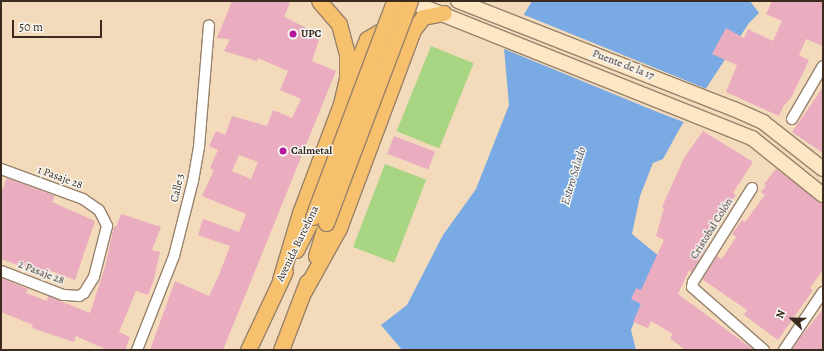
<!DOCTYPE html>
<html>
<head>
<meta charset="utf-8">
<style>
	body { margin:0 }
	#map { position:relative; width:824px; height:351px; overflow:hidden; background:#f3dabb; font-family:Alegreya,serif }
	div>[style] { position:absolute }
	.green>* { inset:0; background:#a8d582; transform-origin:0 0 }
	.water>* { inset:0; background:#79aae4 }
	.pier>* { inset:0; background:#f3dabb }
	.building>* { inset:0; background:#eaacbf; transform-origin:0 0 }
	.roads { filter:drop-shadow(1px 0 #97826c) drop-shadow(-1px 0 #97826c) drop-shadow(0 1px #97826c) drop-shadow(0 -1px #97826c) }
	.minor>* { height:10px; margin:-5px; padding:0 5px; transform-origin:5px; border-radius:5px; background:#fff }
	.secondary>* { height:14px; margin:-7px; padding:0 7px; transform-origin:7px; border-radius:7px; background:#fce6c4 }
	.primary>* { height:15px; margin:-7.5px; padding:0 7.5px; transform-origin:7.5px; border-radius:7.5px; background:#f7c06c }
	.bridges { filter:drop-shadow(1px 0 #97826c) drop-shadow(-1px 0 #97826c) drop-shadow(0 1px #97826c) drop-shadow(0 -1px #97826c) }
	.primary-bridge>* { height:15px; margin:-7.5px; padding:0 7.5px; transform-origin:7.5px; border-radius:7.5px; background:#f7c06c }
	.dots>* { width:11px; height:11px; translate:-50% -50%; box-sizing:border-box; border:2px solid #f6f6f2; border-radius:50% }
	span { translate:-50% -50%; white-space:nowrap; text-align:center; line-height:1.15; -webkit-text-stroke:3px #f6f6f2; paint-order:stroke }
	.poi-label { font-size:11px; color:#3b2a1e; font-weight:700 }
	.left { translate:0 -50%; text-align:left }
	.street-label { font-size:11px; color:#3b2a1e }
	.water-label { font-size:12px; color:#515763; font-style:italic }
	.frame { position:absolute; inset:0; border:2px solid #3b2a1e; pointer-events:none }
	.north { position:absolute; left:772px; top:299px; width:40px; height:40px; -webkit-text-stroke:3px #f6f6f2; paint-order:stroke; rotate:292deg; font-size:11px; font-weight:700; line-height:16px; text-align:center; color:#3b2a1e }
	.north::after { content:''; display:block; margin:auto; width:14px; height:18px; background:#3b2a1e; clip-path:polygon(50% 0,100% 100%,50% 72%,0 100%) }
	.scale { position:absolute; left:12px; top:20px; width:90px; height:18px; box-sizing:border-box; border:2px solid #3b2a1e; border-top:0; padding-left:5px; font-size:12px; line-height:14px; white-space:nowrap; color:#3b2a1e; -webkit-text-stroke:3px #f6f6f2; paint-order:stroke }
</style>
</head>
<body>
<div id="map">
	<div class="green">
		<i style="left:431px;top:46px;width:46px;height:92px;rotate:22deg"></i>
		<i style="left:385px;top:164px;width:44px;height:89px;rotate:21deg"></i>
	</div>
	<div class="water">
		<i style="clip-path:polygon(532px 1px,750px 1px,759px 13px,749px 23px,680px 128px,663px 159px,653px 163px,640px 196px,632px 234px,660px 257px,631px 330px,636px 350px,402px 350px,381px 325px,407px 305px,443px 235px,476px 189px,509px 105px,504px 48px)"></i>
	</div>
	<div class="pier">
		<i style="clip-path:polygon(522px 14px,670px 74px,709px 90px,686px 123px,655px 111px,502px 48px)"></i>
	</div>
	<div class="building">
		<i style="clip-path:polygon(evenodd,232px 1px,285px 1px,290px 3px,284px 17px,307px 28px,305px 34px,319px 40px,312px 61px,336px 71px,223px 350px,150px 350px,175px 281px,209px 296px,219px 275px,230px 246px,198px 235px,203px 219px,239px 232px,246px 214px,202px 196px,214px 170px,210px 168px,218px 150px,209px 146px,216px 131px,225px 135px,232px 116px,267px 126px,273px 110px,292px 118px,301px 99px,280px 90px,288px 71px,258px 58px,257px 61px,224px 51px,230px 39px,217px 38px,232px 1px,239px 155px,258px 162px,251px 179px,232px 171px,239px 155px)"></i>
		<i style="clip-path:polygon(772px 1px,823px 1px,823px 46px,806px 39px,799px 55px,809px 60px,791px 98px,784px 105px,779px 116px,726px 92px,737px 65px,712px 54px,726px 28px,744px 38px,748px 29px,773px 41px,782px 21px,766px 14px)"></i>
		<i style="clip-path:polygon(823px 87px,823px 153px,792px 132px)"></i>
		<i style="clip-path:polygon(703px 131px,753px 162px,733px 193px,736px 195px,714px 223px,703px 247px,706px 248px,692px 272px,689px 270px,678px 294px,754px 350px,685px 350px,670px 338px,673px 334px,651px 321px,648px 328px,633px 322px,641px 304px,631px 299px,636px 288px,641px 290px,664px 240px,656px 236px,664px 208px,662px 207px,684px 158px)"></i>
		<i style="left:394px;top:136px;width:44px;height:19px;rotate:21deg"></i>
		<i style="clip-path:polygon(776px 169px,823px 203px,823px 270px,810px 288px,813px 290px,778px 340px,744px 315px,747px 310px,702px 279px,717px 256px,722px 259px,736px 237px,732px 234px,742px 220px,745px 222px,765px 195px,761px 192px,766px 186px,764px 184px)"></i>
		<i style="clip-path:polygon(7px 178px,55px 196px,52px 202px,95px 221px,75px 280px,49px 270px,47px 276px,1px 259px,1px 194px)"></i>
		<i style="clip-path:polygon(121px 214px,161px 227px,152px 250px,160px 252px,154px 279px,148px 295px,136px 291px,119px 332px,130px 337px,125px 350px,107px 350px,76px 336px,74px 342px,32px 328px,33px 325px,1px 312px,1px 278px,28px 289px,26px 293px,47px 301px,48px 296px,90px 313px,105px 267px,114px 226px,116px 227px)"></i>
		<i style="clip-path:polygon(823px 309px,823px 350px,792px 350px,799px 339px)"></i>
	</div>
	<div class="roads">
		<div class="minor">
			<i style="left:792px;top:119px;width:61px;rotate:-59.7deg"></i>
			<i style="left:1px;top:169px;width:87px;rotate:20.1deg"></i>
			<i style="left:83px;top:199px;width:19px;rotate:35deg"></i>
			<i style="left:99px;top:210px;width:18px;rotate:63deg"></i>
			<i style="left:107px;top:226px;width:53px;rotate:104.3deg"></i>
			<i style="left:94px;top:277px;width:19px;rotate:122deg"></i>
			<i style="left:84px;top:293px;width:6px;rotate:149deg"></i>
			<i style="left:79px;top:296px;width:16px;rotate:-176deg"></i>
			<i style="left:63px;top:295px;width:66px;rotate:-158.8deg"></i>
			<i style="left:752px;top:188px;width:111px;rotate:122.1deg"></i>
			<i style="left:693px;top:282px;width:5px;rotate:101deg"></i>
			<i style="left:692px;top:287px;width:96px;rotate:41.2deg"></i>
			<i style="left:137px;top:350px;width:101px;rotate:-68.5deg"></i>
			<i style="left:174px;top:256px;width:77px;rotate:-75.8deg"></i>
			<i style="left:193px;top:181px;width:35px;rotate:-80deg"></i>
			<i style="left:199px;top:147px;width:122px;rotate:-85.3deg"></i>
			<i style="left:784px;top:350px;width:70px;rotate:-56.1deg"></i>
		</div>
		<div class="secondary">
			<i style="left:409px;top:1px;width:369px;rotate:21.8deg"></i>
			<i style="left:752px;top:138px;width:91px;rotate:38.8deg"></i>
			<i style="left:458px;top:1px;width:296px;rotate:21.4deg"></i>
			<i style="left:734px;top:109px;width:32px;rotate:24deg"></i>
			<i style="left:763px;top:122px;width:76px;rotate:38.1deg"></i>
		</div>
		<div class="primary">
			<i style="left:351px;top:78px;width:42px;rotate:-67.7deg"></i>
			<i style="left:367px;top:39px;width:14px;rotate:-30deg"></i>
			<i style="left:379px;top:32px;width:16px;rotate:15deg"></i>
			<i style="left:296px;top:250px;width:37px;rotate:-63deg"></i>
			<i style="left:316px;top:256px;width:34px;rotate:-73deg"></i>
			<i style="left:280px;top:280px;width:70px;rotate:-73.4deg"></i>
			<i style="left:300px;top:213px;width:116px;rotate:-69.4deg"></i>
			<i style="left:341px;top:104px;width:28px;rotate:-77deg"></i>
			<i style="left:347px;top:77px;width:23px;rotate:-90deg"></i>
			<i style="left:347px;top:54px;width:31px;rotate:-105deg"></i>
			<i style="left:339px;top:24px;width:30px;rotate:-131deg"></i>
			<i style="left:304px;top:291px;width:72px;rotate:-60.9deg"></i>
			<i style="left:339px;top:228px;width:211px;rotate:-69.5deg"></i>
			<i style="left:413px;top:30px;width:16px;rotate:-52deg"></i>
			<i style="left:423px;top:17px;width:21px;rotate:-11deg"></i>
			<i style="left:248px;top:350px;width:87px;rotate:-64.9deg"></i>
			<i style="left:281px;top:350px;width:73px;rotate:-69.1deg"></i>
		</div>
	</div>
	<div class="bridges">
		<div class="primary-bridge">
			<i style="left:313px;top:217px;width:231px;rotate:-69.4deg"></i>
			<i style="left:326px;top:223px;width:237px;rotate:-69.3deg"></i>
		</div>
	</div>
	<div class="dots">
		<i style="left:293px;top:34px;background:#b5179e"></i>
		<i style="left:283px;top:151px;background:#b5179e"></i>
	</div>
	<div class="poi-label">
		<span class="left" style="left:301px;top:34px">UPC</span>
		<span class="left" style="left:291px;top:151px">Calmetal</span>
	</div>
	<div class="street-label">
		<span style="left:623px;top:65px;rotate:21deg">Puente de la 17</span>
		<span style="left:60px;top:178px;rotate:20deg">1 Pasaje 28</span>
		<span style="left:178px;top:188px;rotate:-77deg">Calle 3</span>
		<span style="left:712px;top:229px;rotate:-58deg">Cristobal Colón</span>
		<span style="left:298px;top:244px;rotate:-64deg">Avenida Barcelona</span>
		<span style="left:41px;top:273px;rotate:21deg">2 Pasaje 28</span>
	</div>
	<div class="water-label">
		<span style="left:574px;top:176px;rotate:-73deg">Estero Salado</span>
	</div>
	<div class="frame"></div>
	<div class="north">N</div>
	<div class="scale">50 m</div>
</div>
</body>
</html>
